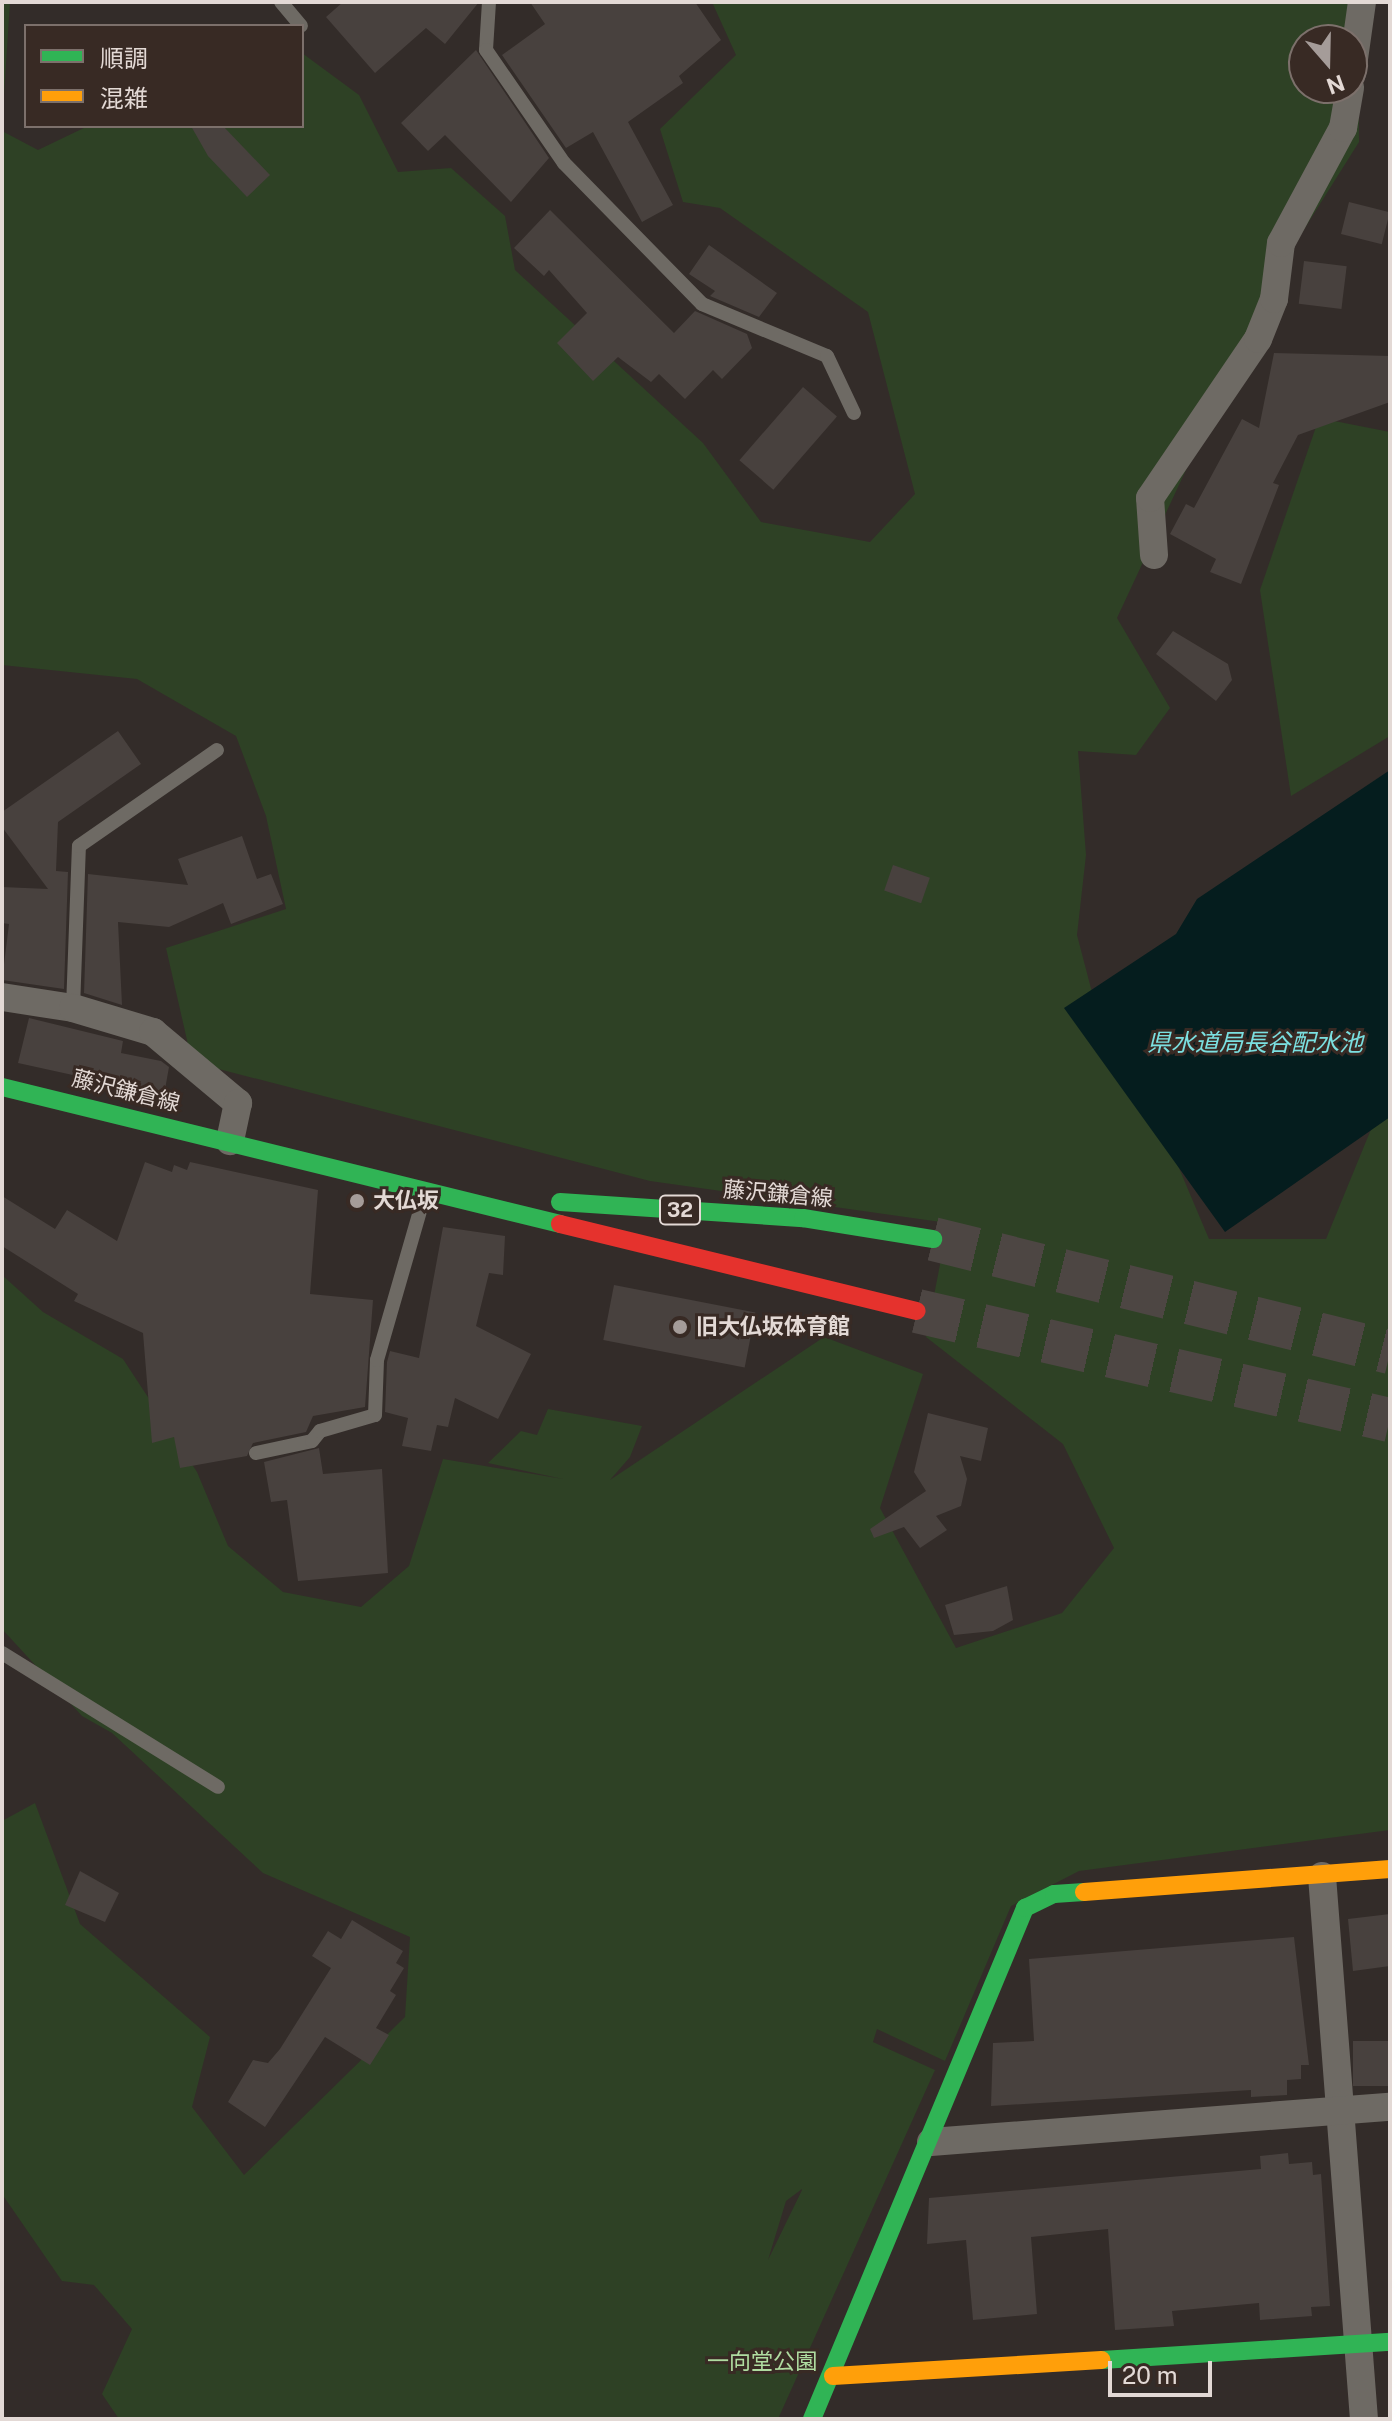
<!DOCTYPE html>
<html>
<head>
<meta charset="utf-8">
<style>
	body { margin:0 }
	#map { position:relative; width:1392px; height:2421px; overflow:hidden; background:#332c29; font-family:"Public Sans","Noto Sans JP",sans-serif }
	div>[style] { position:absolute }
	.green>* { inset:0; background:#2e4125 }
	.water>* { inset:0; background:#051d1e }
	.building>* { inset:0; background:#48413e; transform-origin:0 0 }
	.primary-tunnel>* { height:44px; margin-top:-22px; transform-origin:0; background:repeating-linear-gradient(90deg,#4d4643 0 44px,transparent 0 66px) }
	.lane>* { height:14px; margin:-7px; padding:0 7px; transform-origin:7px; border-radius:7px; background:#6e6a64 }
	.street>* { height:28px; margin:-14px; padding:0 14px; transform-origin:14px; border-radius:14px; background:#6e6a64 }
	.fast>* { height:18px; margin:-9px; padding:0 9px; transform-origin:9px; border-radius:9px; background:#30b455 }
	.slow>* { height:18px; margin:-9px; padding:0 9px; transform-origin:9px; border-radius:9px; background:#ff9f0a }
	.jam>* { height:18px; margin:-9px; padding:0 9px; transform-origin:9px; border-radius:9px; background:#e5322d }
	.dots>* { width:22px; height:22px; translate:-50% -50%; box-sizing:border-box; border:4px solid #382a24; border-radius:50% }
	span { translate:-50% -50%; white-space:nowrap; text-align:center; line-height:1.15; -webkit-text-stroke:6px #382a24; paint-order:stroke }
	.shield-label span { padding:2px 6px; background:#382a24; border:2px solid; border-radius:6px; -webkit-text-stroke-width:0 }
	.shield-label { font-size:20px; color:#e3d9d5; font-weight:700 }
	.street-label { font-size:22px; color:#e3d9d5 }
	.poi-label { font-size:22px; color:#e3d9d5; font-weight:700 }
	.left { translate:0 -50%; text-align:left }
	.park-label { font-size:22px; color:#afdca0 }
	.water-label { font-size:24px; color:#7be0e1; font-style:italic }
	.frame { position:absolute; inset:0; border:4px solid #e3d9d5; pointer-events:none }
	.legend { position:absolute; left:24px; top:24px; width:280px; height:104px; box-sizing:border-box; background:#382a24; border:2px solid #7c706b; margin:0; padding:10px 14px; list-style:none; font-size:24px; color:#e3d9d5 }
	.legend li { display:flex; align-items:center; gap:16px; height:40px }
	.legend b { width:40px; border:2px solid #7c706b }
	.north { position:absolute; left:1288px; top:24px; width:80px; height:80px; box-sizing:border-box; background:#382a24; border:2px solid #7c706b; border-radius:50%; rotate:160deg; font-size:22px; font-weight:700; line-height:32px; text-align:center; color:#e3d9d5 }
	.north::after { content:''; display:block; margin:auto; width:28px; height:36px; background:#a59c99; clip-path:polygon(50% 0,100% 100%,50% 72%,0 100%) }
	.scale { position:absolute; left:1108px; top:2361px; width:104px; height:36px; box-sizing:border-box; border:4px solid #e3d9d5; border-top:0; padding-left:10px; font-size:24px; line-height:28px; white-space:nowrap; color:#e3d9d5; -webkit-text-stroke:6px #382a24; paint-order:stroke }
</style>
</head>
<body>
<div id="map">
	<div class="green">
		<i style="clip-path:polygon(2px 2px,10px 2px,2px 126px)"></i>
		<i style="clip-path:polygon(evenodd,712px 2px,1358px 2px,1359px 142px,1281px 266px,1117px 618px,1170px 708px,1136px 755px,1078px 751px,1086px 855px,1077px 935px,1099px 1019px,1140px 1076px,1209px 1239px,1326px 1239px,1390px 1083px,1390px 1830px,1079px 1871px,1011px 1906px,945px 2061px,877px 2029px,873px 2042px,935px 2070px,778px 2419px,119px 2419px,102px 2394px,132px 2329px,94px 2285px,62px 2281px,2px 2194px,2px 1821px,35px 1803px,80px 1924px,210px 2037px,192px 2107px,244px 2175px,405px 2017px,410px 1937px,263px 1873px,112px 1733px,82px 1716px,2px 1629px,2px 1275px,43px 1312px,123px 1359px,197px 1472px,228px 1546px,283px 1592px,361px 1607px,409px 1566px,443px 1459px,563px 1479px,488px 1463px,521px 1431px,537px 1435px,548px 1409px,642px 1426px,630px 1457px,610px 1480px,824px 1337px,923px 1374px,880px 1508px,956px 1648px,1062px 1613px,1114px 1548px,1063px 1444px,926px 1337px,948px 1223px,650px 1181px,192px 1062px,166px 948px,286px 909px,266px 816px,236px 736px,137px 679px,2px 665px,2px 131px,38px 150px,88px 126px,302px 126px,302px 53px,359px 95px,398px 172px,451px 168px,505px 216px,515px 270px,703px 443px,761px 522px,870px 542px,915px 494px,868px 312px,720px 208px,683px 202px,660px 129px,736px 55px,712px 2px,1304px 40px,1352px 40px,1352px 88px,1304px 88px,1304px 40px,712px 2px,802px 2189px,802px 2190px,768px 2260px,786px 2201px,802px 2189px)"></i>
		<i style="clip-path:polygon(1319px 418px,1390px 432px,1390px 736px,1291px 796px,1260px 590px)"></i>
	</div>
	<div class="water">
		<i style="clip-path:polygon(1390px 770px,1390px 1117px,1225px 1232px,1064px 1008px,1176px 934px,1197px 899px)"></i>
	</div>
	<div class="building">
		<i style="clip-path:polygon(343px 2px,479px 2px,445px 44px,426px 28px,375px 73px,326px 17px)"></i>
		<i style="clip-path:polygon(530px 2px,695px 2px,721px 40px,679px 76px,683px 83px,628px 122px,673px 205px,642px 222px,593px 132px,566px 148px,502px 55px,545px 24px)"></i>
		<i style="clip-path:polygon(476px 50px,549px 158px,511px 202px,445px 135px,428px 151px,401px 123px)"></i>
		<i style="clip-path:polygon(191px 126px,223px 126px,270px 175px,247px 197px,208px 156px)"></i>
		<i style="left:1349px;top:202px;width:42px;height:33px;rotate:14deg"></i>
		<i style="clip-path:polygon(550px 210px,674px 333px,695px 311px,747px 334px,752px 348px,722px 379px,713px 370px,685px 399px,659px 374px,651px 382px,618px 357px,593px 381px,557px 343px,587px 313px,549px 270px,544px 276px,514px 248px)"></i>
		<i style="clip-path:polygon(709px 245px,777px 293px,759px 317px,710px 296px,715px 291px,689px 274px)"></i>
		<i style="left:1304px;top:261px;width:43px;height:43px;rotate:7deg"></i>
		<i style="clip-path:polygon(1274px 353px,1390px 356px,1390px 402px,1298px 435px,1273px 483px,1279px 485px,1241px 584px,1210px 572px,1216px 559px,1170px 534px,1186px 504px,1194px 508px,1242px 419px,1259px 428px)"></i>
		<i style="left:803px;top:387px;width:45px;height:97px;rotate:41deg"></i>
		<i style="clip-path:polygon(1173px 631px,1228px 664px,1232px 680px,1216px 701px,1156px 654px)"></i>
		<i style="clip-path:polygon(118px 731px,141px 764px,58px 822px,56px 871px,68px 872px,64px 989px,2px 980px,9px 924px,2px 923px,2px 887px,48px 889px,2px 827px,2px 812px)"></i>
		<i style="clip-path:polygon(242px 836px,257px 879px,271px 874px,283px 904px,231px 924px,223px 903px,169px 927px,118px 922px,122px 1005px,84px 993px,88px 874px,188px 885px,178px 859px)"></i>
		<i style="left:893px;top:865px;width:39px;height:27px;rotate:19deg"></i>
		<i style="clip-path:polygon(29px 1018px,123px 1041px,121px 1053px,161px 1061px,169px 1067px,164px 1095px,18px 1063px)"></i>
		<i style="clip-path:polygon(145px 1162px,172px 1172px,174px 1165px,187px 1170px,190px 1162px,318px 1190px,310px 1294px,373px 1300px,365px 1407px,313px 1416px,306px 1432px,253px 1443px,247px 1456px,180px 1468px,174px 1437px,152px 1443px,143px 1333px,74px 1301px,78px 1294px,2px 1246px,2px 1196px,55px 1229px,67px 1210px,117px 1241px)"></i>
		<i style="clip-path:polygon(443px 1227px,505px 1236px,503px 1275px,489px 1273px,476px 1326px,531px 1354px,498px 1419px,455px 1398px,448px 1427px,437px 1425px,431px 1451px,402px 1446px,408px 1418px,385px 1412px,387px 1362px,390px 1351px,419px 1358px)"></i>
		<i style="left:614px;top:1285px;width:144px;height:56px;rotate:11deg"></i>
		<i style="clip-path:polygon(928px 1413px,988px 1428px,981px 1461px,960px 1456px,967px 1479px,961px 1506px,936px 1516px,947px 1530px,920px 1548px,904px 1527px,874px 1538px,870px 1529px,926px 1491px,914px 1472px)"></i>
		<i style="clip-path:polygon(319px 1448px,323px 1474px,382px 1469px,388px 1573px,298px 1581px,287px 1500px,271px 1502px,264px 1462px)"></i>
		<i style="clip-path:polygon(1007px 1586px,1013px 1620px,993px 1631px,954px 1635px,945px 1605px)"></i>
		<i style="clip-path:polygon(80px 1871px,119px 1893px,105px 1922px,65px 1905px)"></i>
		<i style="clip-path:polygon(1390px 1914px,1390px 1966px,1353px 1971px,1348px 1919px)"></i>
		<i style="clip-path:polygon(352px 1920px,403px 1951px,396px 1963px,404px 1968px,390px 1991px,396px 1995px,376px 2028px,389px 2035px,370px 2065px,325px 2037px,265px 2127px,228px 2102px,253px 2060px,268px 2063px,280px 2049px,331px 1968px,312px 1956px,328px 1931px,341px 1939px)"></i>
		<i style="clip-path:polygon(1294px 1937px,1309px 2065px,1301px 2065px,1301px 2079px,1287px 2080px,1287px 2095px,1251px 2097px,1251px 2090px,991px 2106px,993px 2043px,1034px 2041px,1029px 1959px)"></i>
		<i style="left:1390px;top:2041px;width:45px;height:37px;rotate:90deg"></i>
		<i style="clip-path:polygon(1288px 2153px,1289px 2164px,1312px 2162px,1313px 2175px,1321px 2174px,1330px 2306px,1311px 2307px,1312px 2316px,1260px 2320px,1259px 2303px,1172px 2311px,1174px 2326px,1115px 2330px,1108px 2229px,1031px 2237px,1037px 2314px,973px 2320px,966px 2240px,927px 2244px,929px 2198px,1261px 2169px,1260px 2156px)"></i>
	</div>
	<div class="primary-tunnel">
		<i style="left:933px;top:1239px;width:471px;rotate:13.9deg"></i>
		<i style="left:917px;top:1311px;width:485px;rotate:13deg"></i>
	</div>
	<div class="lane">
		<i style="left:281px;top:2px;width:31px;rotate:50deg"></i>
		<i style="left:489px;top:2px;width:48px;rotate:93.6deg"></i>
		<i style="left:486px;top:50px;width:137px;rotate:55.4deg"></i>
		<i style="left:564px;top:163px;width:197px;rotate:45.6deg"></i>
		<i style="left:702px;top:304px;width:135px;rotate:22.6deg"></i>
		<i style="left:827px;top:356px;width:63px;rotate:64.7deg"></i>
		<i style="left:73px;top:1008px;width:162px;rotate:-87.9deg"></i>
		<i style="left:79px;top:846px;width:168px;rotate:-34.8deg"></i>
		<i style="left:256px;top:1453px;width:57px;rotate:-12.1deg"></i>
		<i style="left:312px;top:1441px;width:13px;rotate:-51deg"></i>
		<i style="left:320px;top:1431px;width:57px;rotate:-16.2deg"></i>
		<i style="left:375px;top:1415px;width:55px;rotate:-87.9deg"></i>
		<i style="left:377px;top:1360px;width:173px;rotate:-73.9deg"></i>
		<i style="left:2px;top:1653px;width:254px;rotate:31.8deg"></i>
	</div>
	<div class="street">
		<i style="left:1352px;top:73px;width:72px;rotate:-82deg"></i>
		<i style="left:1154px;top:555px;width:57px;rotate:-94deg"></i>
		<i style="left:1150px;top:498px;width:192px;rotate:-55.8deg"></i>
		<i style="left:1258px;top:339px;width:43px;rotate:-68.2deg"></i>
		<i style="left:1274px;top:299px;width:56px;rotate:-82.9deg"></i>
		<i style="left:1281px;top:243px;width:131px;rotate:-61.7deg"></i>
		<i style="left:1343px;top:128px;width:41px;rotate:-80.1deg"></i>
		<i style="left:2px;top:997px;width:72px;rotate:8.8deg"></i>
		<i style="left:73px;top:1008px;width:84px;rotate:16.7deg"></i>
		<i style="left:153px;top:1032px;width:111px;rotate:39.9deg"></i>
		<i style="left:238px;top:1103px;width:39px;rotate:102deg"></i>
		<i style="left:1322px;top:1876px;width:545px;rotate:85.58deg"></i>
		<i style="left:931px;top:2142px;width:460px;rotate:-4.4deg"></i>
	</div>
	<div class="fast">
		<i style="left:2px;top:1087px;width:575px;rotate:13.79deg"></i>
		<i style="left:560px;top:1202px;width:244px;rotate:3.8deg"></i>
		<i style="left:803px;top:1218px;width:132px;rotate:9.2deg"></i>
		<i style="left:1102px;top:2360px;width:289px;rotate:-3.6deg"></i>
		<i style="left:812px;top:2419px;width:554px;rotate:-67.37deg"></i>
		<i style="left:1025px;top:1908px;width:32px;rotate:-26deg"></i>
		<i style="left:1054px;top:1894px;width:30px;rotate:-4deg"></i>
	</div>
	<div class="slow">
		<i style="left:1084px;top:1892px;width:307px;rotate:-4.3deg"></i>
		<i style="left:833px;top:2376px;width:269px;rotate:-3.4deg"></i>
	</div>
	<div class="jam">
		<i style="left:560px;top:1224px;width:367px;rotate:13.7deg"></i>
	</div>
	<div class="dots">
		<i style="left:357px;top:1201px;background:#a59c99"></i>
		<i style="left:680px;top:1327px;background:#a59c99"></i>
	</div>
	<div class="shield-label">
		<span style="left:680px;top:1210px">32</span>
	</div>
	<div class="street-label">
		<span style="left:126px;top:1091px;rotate:14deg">藤沢鎌倉線</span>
		<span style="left:778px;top:1194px;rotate:5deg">藤沢鎌倉線</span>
	</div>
	<div class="poi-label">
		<span class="left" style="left:373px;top:1201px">大仏坂</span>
		<span class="left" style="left:696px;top:1327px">旧大仏坂体育館</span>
	</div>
	<div class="park-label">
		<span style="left:762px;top:2362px">一向堂公園</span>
	</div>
	<div class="water-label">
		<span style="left:1255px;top:1043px">県水道局長谷配水池</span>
	</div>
	<div class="frame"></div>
	<ul class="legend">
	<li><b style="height:10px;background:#30b455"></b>順調</li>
	<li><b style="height:10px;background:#ff9f0a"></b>混雑</li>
	</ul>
	<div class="north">N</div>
	<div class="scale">20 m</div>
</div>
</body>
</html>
